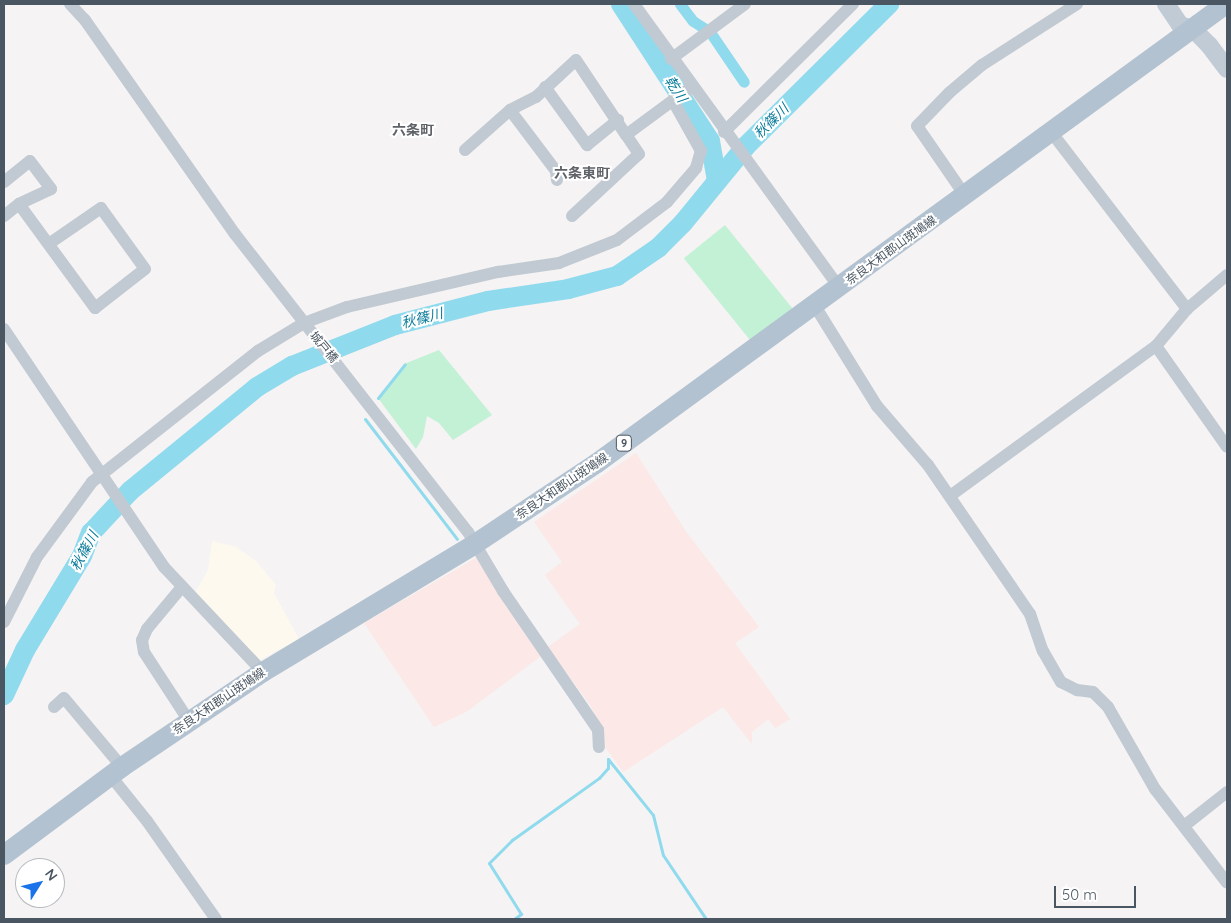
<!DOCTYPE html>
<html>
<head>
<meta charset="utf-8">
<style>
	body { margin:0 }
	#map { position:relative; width:1231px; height:923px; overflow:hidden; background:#f5f3f3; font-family:Quicksand,"Noto Sans JP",sans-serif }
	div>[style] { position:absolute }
	.commercial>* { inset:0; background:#fdf9ef }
	.medical>* { inset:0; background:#fce8e6 }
	.green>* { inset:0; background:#c3f1d5; transform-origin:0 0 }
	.stream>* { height:3px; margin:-1.5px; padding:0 1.5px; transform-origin:1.5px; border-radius:1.5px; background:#90daee }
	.canal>* { height:11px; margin:-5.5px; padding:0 5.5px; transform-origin:5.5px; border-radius:5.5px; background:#90daee }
	.river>* { height:20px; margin:-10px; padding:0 10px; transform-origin:10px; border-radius:10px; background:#90daee }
	.minor>* { height:12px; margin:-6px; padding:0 6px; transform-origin:6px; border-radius:6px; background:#c1cad2 }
	.secondary>* { height:18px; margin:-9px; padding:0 9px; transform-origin:9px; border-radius:9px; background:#c1cbd6 }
	.primary>* { height:20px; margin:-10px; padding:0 10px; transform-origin:10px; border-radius:10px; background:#b3c2d1 }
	span { translate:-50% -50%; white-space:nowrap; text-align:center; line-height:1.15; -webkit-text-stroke:4px #fff; paint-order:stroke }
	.shield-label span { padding:1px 4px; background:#fff; border:1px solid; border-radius:4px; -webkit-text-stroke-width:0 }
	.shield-label { font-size:11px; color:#4a5661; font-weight:700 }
	.street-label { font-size:12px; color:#4a5661 }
	.water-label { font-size:14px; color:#0c7c9b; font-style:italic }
	.neighbourhood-label { font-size:14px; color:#5f6368; font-weight:700 }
	.frame { position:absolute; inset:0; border:5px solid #4a5661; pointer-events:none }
	.north { position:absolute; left:15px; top:858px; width:50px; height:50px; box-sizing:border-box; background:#fff; border:1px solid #b7bbc0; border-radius:50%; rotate:54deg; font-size:14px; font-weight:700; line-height:20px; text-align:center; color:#4a5661 }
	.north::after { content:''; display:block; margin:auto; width:18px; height:22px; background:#1a73e8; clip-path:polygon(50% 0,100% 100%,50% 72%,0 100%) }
	.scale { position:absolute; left:1054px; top:886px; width:82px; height:22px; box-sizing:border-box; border:2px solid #4a5661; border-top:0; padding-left:6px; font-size:15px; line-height:18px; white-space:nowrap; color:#4a5661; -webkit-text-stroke:4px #fff; paint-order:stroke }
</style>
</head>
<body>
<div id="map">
	<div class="commercial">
		<i style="clip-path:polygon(212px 541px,236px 547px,256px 561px,276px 585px,274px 593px,299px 639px,256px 662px,193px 596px,208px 570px)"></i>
	</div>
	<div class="medical">
		<i style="clip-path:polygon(636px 453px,687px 533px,759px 627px,735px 643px,790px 719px,775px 728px,768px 719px,752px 732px,752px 744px,723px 707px,623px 772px,606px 748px,603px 730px,590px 705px,548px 647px,580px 624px,545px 575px,562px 562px,534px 522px)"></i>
		<i style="clip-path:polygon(481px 555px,545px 653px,466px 712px,434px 727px,364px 623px)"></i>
	</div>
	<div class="green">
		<i style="left:725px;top:225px;width:109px;height:53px;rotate:51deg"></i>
		<i style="clip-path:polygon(439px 350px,492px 415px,453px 440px,439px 423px,427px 416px,423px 437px,416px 449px,378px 398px,404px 364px)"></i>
	</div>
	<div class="stream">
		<i style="left:378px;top:398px;width:43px;rotate:-51.5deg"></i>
		<i style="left:365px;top:419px;width:151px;rotate:52.5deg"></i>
		<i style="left:608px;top:759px;width:72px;rotate:51.2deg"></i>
		<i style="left:653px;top:815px;width:41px;rotate:76deg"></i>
		<i style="left:663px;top:855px;width:77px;rotate:56.1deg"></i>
		<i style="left:514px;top:919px;width:9px;rotate:-36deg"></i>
		<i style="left:521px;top:914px;width:60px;rotate:-122.1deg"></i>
		<i style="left:489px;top:863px;width:33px;rotate:-45deg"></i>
		<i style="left:512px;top:840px;width:107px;rotate:-35.5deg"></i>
		<i style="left:599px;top:778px;width:13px;rotate:-48deg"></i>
		<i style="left:608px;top:768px;width:9px;rotate:-90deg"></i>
	</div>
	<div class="canal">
		<i style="left:680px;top:4px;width:21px;rotate:53deg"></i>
		<i style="left:693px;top:21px;width:20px;rotate:33deg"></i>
		<i style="left:710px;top:32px;width:60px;rotate:55.8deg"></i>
	</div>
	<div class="river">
		<i style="left:621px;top:4px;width:163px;rotate:57deg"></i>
		<i style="left:710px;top:141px;width:39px;rotate:80deg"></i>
		<i style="left:4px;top:695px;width:50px;rotate:-65deg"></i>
		<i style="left:25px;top:650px;width:110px;rotate:-58.8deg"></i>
		<i style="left:82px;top:556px;width:25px;rotate:-69deg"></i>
		<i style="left:91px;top:533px;width:57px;rotate:-47.1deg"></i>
		<i style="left:130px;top:491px;width:164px;rotate:-39.3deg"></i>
		<i style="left:257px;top:387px;width:41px;rotate:-31deg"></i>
		<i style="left:292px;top:366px;width:111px;rotate:-21.7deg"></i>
		<i style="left:395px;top:325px;width:96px;rotate:-14.5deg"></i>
		<i style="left:488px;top:301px;width:81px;rotate:-8.5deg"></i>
		<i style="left:568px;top:289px;width:51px;rotate:-14.9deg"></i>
		<i style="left:617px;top:276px;width:50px;rotate:-34.3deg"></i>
		<i style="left:658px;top:248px;width:35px;rotate:-45deg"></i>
		<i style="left:683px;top:223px;width:99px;rotate:-50.7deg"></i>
		<i style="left:746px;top:146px;width:202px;rotate:-44.8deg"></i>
	</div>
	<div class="minor">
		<i style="left:70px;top:4px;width:22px;rotate:47deg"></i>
		<i style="left:85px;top:20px;width:261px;rotate:55deg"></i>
		<i style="left:235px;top:234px;width:378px;rotate:52deg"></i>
		<i style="left:468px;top:532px;width:69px;rotate:59.3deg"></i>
		<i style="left:503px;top:591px;width:168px;rotate:55.6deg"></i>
		<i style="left:598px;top:730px;width:17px;rotate:87deg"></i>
		<i style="left:634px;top:4px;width:349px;rotate:54.1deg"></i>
		<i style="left:671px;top:59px;width:92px;rotate:-36.6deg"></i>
		<i style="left:545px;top:87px;width:72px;rotate:54.1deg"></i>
		<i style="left:587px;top:145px;width:40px;rotate:-39deg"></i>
		<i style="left:510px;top:110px;width:76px;rotate:53deg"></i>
		<i style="left:556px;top:171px;width:9px;rotate:84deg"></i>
		<i style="left:724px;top:132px;width:182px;rotate:-44.8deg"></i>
		<i style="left:1052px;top:133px;width:222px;rotate:52.5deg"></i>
		<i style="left:465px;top:150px;width:60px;rotate:-41.6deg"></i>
		<i style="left:510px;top:110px;width:29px;rotate:-27deg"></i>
		<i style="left:536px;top:97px;width:54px;rotate:-42.8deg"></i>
		<i style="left:576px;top:60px;width:90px;rotate:56.3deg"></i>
		<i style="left:4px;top:182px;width:33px;rotate:-39deg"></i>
		<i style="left:30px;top:161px;width:35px;rotate:53deg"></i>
		<i style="left:51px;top:189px;width:35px;rotate:155deg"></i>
		<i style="left:966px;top:197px;width:86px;rotate:-124.6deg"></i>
		<i style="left:917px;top:126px;width:47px;rotate:-45.9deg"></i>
		<i style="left:950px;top:92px;width:42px;rotate:-40.2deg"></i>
		<i style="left:982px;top:65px;width:113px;rotate:-32.7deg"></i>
		<i style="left:4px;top:216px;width:19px;rotate:-39deg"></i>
		<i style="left:19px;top:204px;width:129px;rotate:53.8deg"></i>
		<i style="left:95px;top:308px;width:63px;rotate:-38deg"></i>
		<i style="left:145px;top:269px;width:75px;rotate:-125.8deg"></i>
		<i style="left:101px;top:208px;width:62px;rotate:145.5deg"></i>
		<i style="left:572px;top:216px;width:91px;rotate:-42.8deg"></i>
		<i style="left:639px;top:154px;width:23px;rotate:-124deg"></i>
		<i style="left:626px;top:135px;width:81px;rotate:-36.4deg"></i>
		<i style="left:815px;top:306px;width:118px;rotate:58.2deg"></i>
		<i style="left:877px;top:406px;width:78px;rotate:49.2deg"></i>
		<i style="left:928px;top:465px;width:181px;rotate:55.6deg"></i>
		<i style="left:1030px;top:614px;width:39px;rotate:71deg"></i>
		<i style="left:1043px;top:651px;width:36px;rotate:60deg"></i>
		<i style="left:1061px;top:682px;width:18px;rotate:27deg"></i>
		<i style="left:1077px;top:690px;width:16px;rotate:7deg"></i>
		<i style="left:1093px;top:692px;width:21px;rotate:45deg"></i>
		<i style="left:1108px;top:707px;width:95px;rotate:60.2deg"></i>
		<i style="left:1155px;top:789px;width:118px;rotate:52.5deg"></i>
		<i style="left:4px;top:329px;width:287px;rotate:56.1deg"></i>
		<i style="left:164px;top:567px;width:144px;rotate:46.7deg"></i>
		<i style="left:1156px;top:346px;width:123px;rotate:54.9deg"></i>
		<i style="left:950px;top:496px;width:255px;rotate:-36.1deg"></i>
		<i style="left:1156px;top:346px;width:48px;rotate:-50deg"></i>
		<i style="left:1187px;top:309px;width:52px;rotate:-40.4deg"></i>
		<i style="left:181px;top:588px;width:53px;rotate:129.7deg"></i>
		<i style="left:147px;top:629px;width:12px;rotate:114deg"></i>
		<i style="left:142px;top:640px;width:12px;rotate:81deg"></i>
		<i style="left:144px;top:652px;width:82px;rotate:56.9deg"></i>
		<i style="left:4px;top:622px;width:73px;rotate:-63.1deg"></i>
		<i style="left:37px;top:557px;width:93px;rotate:-53.7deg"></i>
		<i style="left:92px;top:482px;width:211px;rotate:-38.3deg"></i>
		<i style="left:258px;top:351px;width:54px;rotate:-31.3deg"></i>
		<i style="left:304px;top:323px;width:46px;rotate:-20.4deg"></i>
		<i style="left:347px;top:307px;width:155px;rotate:-13.1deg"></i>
		<i style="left:498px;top:272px;width:62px;rotate:-8.4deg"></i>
		<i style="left:559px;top:263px;width:62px;rotate:-21.6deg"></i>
		<i style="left:617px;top:240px;width:63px;rotate:-37.2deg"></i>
		<i style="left:667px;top:202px;width:45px;rotate:-49.5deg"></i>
		<i style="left:696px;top:168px;width:18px;rotate:-74deg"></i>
		<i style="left:701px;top:151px;width:57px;rotate:-119.2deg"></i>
		<i style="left:54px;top:707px;width:13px;rotate:-42deg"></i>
		<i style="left:64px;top:698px;width:90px;rotate:50deg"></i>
		<i style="left:110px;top:775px;width:59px;rotate:51.2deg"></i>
		<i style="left:147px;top:821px;width:120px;rotate:54.9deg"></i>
		<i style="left:1184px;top:826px;width:55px;rotate:-38.3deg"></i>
	</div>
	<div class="secondary">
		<i style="left:1166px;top:4px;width:25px;rotate:56deg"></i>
		<i style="left:1180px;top:25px;width:14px;rotate:17deg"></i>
		<i style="left:1193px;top:29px;width:23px;rotate:45deg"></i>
		<i style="left:1209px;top:45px;width:30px;rotate:53deg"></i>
	</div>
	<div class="primary">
		<i style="left:4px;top:855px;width:147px;rotate:-36.7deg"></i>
		<i style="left:122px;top:767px;width:170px;rotate:-34deg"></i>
		<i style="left:263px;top:672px;width:248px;rotate:-31.1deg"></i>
		<i style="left:475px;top:544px;width:146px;rotate:-33.6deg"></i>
		<i style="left:597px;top:463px;width:779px;rotate:-36.12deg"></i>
	</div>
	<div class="shield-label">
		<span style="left:624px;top:443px">9</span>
	</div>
	<div class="street-label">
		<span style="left:891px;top:250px;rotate:-36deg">奈良大和郡山斑鳩線</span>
		<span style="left:324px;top:347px;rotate:50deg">城戸橋</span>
		<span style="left:562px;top:486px;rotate:-34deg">奈良大和郡山斑鳩線</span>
		<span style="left:219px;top:701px;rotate:-34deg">奈良大和郡山斑鳩線</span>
	</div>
	<div class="water-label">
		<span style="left:676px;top:89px;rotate:57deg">乾川</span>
		<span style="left:771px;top:121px;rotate:-45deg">秋篠川</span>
		<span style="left:422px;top:318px;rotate:-14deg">秋篠川</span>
		<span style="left:84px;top:551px;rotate:-61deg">秋篠川</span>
	</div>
	<div class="neighbourhood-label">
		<span style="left:413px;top:130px">六条町</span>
		<span style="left:582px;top:173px">六条東町</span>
	</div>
	<div class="frame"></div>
	<div class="north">N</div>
	<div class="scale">50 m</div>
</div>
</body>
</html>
